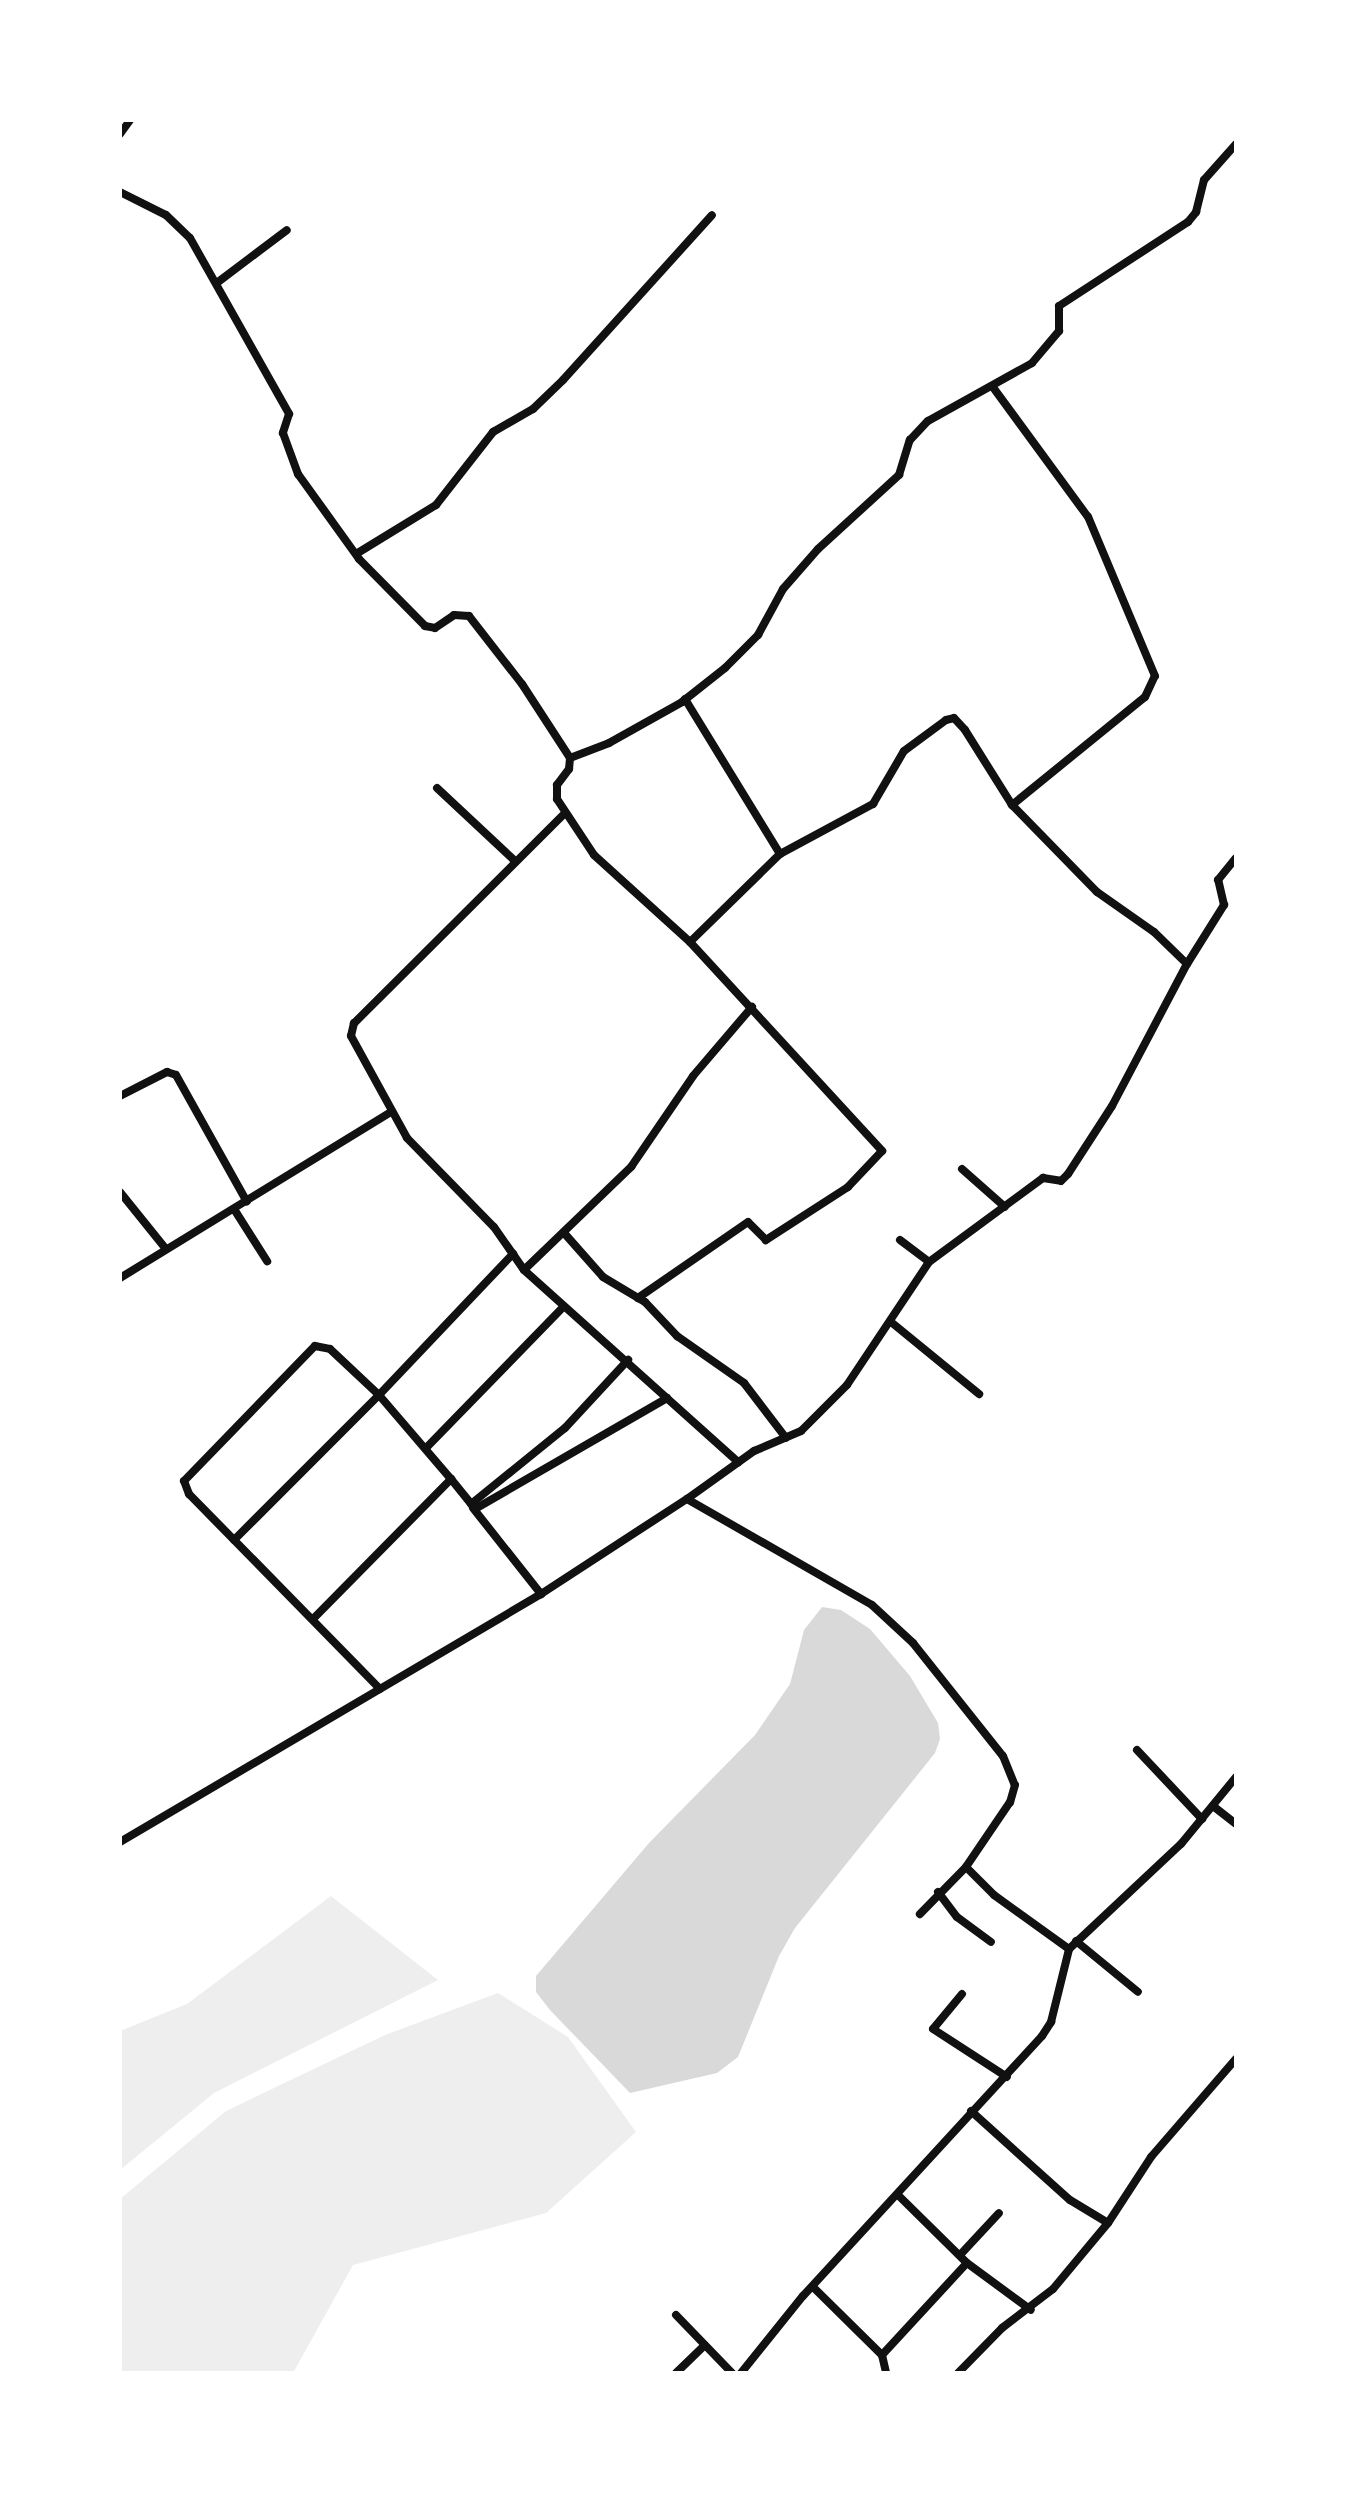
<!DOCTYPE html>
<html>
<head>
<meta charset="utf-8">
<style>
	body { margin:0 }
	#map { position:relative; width:1356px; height:2493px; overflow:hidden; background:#fff; font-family:Mulish,sans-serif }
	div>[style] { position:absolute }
	.green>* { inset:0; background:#eee }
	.water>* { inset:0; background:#d9d9d9 }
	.minor>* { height:8px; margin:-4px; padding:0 4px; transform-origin:4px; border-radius:4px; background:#111 }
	span { translate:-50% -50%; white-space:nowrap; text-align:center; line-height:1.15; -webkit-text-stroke:10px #fff; paint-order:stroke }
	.frame { position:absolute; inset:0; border:122px solid #fff; pointer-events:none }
</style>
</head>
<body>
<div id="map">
	<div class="green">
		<i style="clip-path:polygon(331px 1896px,438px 1980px,214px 2093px,120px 2170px,120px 2031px,187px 2004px)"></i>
		<i style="clip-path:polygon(498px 1993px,568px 2037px,636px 2132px,546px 2213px,353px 2265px,293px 2373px,120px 2373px,120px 2199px,226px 2111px,385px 2035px)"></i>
	</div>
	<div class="water">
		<i style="clip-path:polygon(822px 1607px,841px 1610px,870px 1629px,910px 1676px,938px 1723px,940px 1739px,935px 1753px,795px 1928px,779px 1956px,738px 2057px,717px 2073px,630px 2093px,550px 2010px,536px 1992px,536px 1976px,649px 1843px,755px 1735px,790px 1684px,804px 1630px)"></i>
	</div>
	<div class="minor">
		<i style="left:120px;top:134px;width:17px;rotate:-54deg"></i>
		<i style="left:120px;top:192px;width:51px;rotate:26.6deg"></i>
		<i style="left:166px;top:215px;width:33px;rotate:44deg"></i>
		<i style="left:190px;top:238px;width:202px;rotate:60.6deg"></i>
		<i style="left:289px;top:414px;width:20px;rotate:108deg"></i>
		<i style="left:283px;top:433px;width:44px;rotate:69.9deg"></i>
		<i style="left:298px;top:474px;width:105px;rotate:54.3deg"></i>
		<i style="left:359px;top:559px;width:94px;rotate:45.4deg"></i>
		<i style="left:425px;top:626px;width:10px;rotate:11deg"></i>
		<i style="left:435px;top:628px;width:23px;rotate:-34deg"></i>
		<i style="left:454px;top:615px;width:15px;rotate:4deg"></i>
		<i style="left:469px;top:616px;width:86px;rotate:52.1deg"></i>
		<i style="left:522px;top:684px;width:88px;rotate:57deg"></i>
		<i style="left:570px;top:758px;width:11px;rotate:95deg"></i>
		<i style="left:569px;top:769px;width:20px;rotate:127deg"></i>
		<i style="left:557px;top:785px;width:14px;rotate:90deg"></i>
		<i style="left:557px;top:799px;width:67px;rotate:56.5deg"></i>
		<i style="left:594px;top:855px;width:130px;rotate:42.2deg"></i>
		<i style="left:690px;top:942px;width:284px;rotate:47.4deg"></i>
		<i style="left:882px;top:1151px;width:50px;rotate:133.4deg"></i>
		<i style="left:848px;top:1187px;width:98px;rotate:147.1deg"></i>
		<i style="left:766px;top:1240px;width:25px;rotate:-135deg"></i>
		<i style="left:748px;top:1222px;width:134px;rotate:145.4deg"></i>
		<i style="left:218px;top:282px;width:86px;rotate:-37deg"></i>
		<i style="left:356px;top:554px;width:94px;rotate:-31.5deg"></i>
		<i style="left:436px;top:505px;width:93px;rotate:-52deg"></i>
		<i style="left:493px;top:432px;width:46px;rotate:-29.9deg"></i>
		<i style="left:533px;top:409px;width:42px;rotate:-44deg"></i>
		<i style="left:563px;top:380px;width:222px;rotate:-47.9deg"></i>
		<i style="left:685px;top:699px;width:182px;rotate:58.5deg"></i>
		<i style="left:570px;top:758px;width:42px;rotate:-21deg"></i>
		<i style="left:609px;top:743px;width:84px;rotate:-29.3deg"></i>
		<i style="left:682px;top:702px;width:55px;rotate:-38.3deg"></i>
		<i style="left:725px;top:668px;width:47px;rotate:-45deg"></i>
		<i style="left:758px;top:635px;width:52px;rotate:-61.5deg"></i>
		<i style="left:783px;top:589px;width:53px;rotate:-48.8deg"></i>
		<i style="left:818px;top:549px;width:110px;rotate:-42.4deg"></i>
		<i style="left:899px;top:475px;width:37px;rotate:-73deg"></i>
		<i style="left:910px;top:440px;width:26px;rotate:-47deg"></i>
		<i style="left:928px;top:421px;width:119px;rotate:-29.1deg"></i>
		<i style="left:1032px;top:363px;width:42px;rotate:-49.8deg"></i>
		<i style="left:1059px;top:331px;width:25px;rotate:-90deg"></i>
		<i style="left:1059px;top:306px;width:154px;rotate:-33.1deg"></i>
		<i style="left:1188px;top:222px;width:13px;rotate:-51deg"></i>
		<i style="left:1196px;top:212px;width:33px;rotate:-76deg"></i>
		<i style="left:1204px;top:180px;width:48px;rotate:-48.4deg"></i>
		<i style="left:437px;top:788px;width:105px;rotate:43.1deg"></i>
		<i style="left:565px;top:813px;width:298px;rotate:135.1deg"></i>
		<i style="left:354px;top:1023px;width:13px;rotate:103deg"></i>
		<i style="left:351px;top:1036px;width:116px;rotate:61.2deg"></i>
		<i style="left:407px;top:1138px;width:124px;rotate:45.7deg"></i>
		<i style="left:494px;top:1227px;width:52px;rotate:55.1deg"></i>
		<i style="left:524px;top:1270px;width:288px;rotate:41.9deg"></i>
		<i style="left:690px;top:942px;width:126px;rotate:-44.4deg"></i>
		<i style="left:780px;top:854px;width:106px;rotate:-28.3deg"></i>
		<i style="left:873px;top:804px;width:61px;rotate:-59.7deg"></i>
		<i style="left:904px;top:751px;width:52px;rotate:-36.4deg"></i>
		<i style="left:946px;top:720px;width:8px;rotate:-14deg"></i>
		<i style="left:954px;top:718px;width:16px;rotate:47deg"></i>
		<i style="left:965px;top:730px;width:89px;rotate:57.9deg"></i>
		<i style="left:1187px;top:964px;width:70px;rotate:-57.9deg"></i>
		<i style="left:1224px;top:905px;width:26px;rotate:-103deg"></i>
		<i style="left:1218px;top:880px;width:28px;rotate:-51deg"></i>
		<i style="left:120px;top:1096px;width:53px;rotate:-27.1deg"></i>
		<i style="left:167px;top:1072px;width:9px;rotate:18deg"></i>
		<i style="left:176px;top:1075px;width:145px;rotate:60.8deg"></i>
		<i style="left:962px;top:1169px;width:57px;rotate:41.5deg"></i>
		<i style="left:120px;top:1192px;width:72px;rotate:51.2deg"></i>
		<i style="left:234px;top:1209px;width:62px;rotate:57.6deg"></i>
		<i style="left:565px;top:1234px;width:57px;rotate:48.5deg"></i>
		<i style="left:603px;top:1277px;width:49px;rotate:30.8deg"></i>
		<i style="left:645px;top:1302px;width:47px;rotate:46.7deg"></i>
		<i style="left:677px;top:1336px;width:82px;rotate:35deg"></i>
		<i style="left:744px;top:1383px;width:69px;rotate:52.6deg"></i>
		<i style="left:900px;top:1240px;width:36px;rotate:37deg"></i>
		<i style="left:929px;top:1262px;width:148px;rotate:123.7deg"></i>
		<i style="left:847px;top:1385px;width:65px;rotate:135deg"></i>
		<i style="left:801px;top:1431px;width:51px;rotate:156.9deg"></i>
		<i style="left:754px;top:1451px;width:82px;rotate:144.4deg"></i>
		<i style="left:687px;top:1499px;width:213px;rotate:29.8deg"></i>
		<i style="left:872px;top:1605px;width:56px;rotate:42.8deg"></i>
		<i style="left:913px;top:1643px;width:144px;rotate:51.5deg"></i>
		<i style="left:1003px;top:1756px;width:31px;rotate:68deg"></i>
		<i style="left:1015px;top:1785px;width:18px;rotate:106deg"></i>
		<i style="left:1010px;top:1802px;width:78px;rotate:124.1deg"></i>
		<i style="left:966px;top:1867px;width:66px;rotate:134.4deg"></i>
		<i style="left:929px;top:1262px;width:142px;rotate:-36.4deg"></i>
		<i style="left:1043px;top:1178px;width:18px;rotate:9deg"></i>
		<i style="left:1061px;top:1181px;width:10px;rotate:-45deg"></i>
		<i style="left:1068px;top:1174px;width:81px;rotate:-57.1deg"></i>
		<i style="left:1112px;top:1106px;width:161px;rotate:-62.2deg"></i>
		<i style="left:1187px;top:964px;width:46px;rotate:-135.9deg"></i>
		<i style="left:1154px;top:932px;width:70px;rotate:-144.9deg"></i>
		<i style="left:1097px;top:892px;width:122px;rotate:-134.3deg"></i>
		<i style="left:1012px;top:805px;width:171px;rotate:-39.1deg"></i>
		<i style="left:1145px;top:697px;width:23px;rotate:-65deg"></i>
		<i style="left:1155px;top:676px;width:173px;rotate:-112.8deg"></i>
		<i style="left:1088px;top:517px;width:161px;rotate:-126.2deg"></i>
		<i style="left:524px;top:1270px;width:149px;rotate:-43.9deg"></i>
		<i style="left:631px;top:1167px;width:110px;rotate:-55.7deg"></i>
		<i style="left:693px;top:1076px;width:91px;rotate:-49.5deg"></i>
		<i style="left:120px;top:1278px;width:318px;rotate:-31.5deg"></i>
		<i style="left:891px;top:1322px;width:114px;rotate:39.3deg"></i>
		<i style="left:427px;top:1447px;width:195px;rotate:-45.8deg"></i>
		<i style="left:473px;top:1508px;width:110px;rotate:51.7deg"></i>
		<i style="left:475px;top:1509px;width:222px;rotate:-30deg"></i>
		<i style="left:234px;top:1540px;width:205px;rotate:-45deg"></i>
		<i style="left:379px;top:1395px;width:111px;rotate:49.4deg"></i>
		<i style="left:313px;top:1619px;width:197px;rotate:-45.4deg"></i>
		<i style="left:451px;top:1479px;width:32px;rotate:51deg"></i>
		<i style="left:471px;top:1504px;width:121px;rotate:-39deg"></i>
		<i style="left:565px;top:1428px;width:93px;rotate:-47.2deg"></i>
		<i style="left:380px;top:1689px;width:273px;rotate:-134.4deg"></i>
		<i style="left:189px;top:1494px;width:14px;rotate:-111deg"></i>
		<i style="left:184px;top:1481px;width:188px;rotate:-45.9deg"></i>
		<i style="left:315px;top:1346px;width:15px;rotate:11deg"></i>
		<i style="left:330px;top:1349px;width:67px;rotate:43.2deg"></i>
		<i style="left:379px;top:1395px;width:195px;rotate:-46.5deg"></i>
		<i style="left:1137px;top:1750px;width:95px;rotate:46.7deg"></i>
		<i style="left:1213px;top:1806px;width:29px;rotate:38deg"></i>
		<i style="left:120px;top:1842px;width:489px;rotate:-30.5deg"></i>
		<i style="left:541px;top:1594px;width:174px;rotate:-33.1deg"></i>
		<i style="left:966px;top:1867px;width:40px;rotate:45deg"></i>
		<i style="left:994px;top:1895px;width:92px;rotate:35.8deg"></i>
		<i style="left:938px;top:1892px;width:31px;rotate:53deg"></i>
		<i style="left:957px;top:1917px;width:42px;rotate:36.3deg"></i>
		<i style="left:1076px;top:1941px;width:80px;rotate:39.4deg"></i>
		<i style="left:962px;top:1994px;width:45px;rotate:129.6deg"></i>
		<i style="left:933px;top:2029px;width:88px;rotate:33deg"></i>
		<i style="left:971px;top:2111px;width:133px;rotate:42deg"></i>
		<i style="left:1070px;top:2200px;width:44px;rotate:31.2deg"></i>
		<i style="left:898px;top:2195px;width:97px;rotate:44.6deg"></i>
		<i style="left:967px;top:2263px;width:79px;rotate:36.3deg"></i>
		<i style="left:960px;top:2255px;width:57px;rotate:-47.1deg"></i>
		<i style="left:813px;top:2287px;width:97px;rotate:44.6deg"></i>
		<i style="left:882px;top:2355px;width:18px;rotate:77deg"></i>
		<i style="left:676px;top:2315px;width:81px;rotate:46deg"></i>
		<i style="left:882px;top:2355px;width:125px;rotate:-47.3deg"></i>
		<i style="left:676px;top:2373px;width:40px;rotate:-44deg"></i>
		<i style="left:741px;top:2373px;width:99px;rotate:-51.2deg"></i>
		<i style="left:803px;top:2296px;width:353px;rotate:-47.4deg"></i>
		<i style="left:1042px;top:2036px;width:17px;rotate:-57deg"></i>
		<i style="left:1051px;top:2022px;width:75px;rotate:-76.1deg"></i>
		<i style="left:1069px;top:1949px;width:154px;rotate:-43.2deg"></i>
		<i style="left:1181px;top:1844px;width:87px;rotate:-50.6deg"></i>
		<i style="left:958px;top:2373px;width:63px;rotate:-45.6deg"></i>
		<i style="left:1002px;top:2328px;width:64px;rotate:-37.4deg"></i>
		<i style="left:1053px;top:2289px;width:86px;rotate:-50.2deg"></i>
		<i style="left:1108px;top:2223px;width:79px;rotate:-56.9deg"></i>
		<i style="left:1151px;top:2157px;width:130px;rotate:-49.1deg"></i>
	</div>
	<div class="frame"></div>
</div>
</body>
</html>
